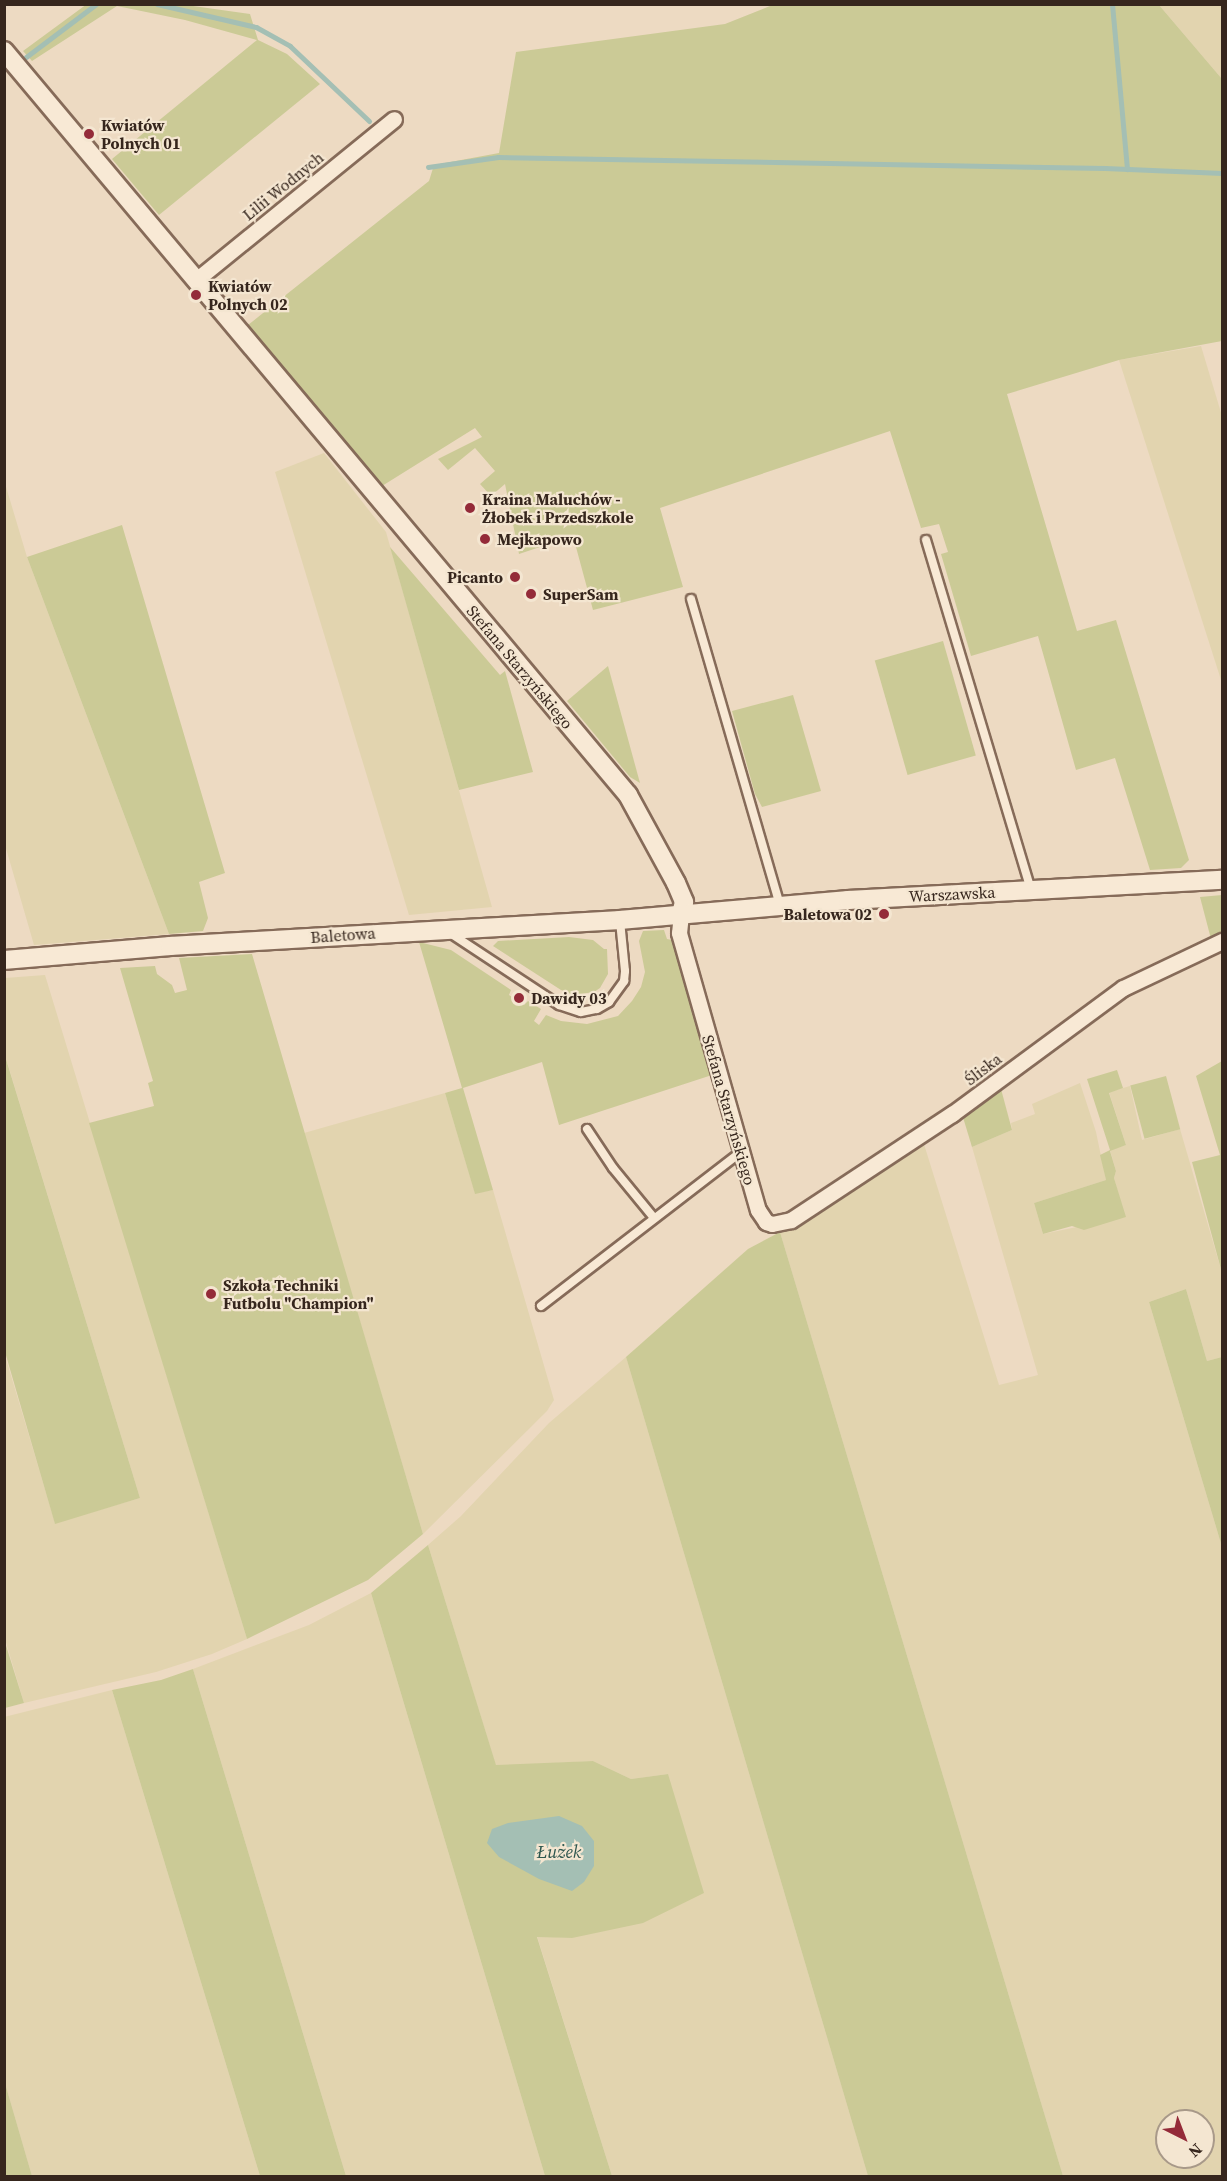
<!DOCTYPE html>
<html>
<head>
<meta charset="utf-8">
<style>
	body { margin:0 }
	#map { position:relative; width:1227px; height:2181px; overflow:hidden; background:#eddac2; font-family:"Source Serif 4",serif }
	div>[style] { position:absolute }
	.farmland>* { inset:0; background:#e2d4af }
	.green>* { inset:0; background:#cbca96; transform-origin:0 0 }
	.water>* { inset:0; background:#a4bfb4 }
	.stream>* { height:5px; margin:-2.5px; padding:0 2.5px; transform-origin:2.5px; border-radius:2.5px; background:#a4bfb4 }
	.roads { filter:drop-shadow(2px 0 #866b59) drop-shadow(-2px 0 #866b59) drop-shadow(0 2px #866b59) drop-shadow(0 -2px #866b59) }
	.service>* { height:8px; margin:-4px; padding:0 4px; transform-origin:4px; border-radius:4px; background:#f8e9d5 }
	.minor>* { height:15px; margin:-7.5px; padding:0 7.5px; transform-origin:7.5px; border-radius:7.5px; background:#f8e9d5 }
	.tertiary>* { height:18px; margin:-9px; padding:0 9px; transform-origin:9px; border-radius:9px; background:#f8e9d5 }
	.dots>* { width:16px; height:16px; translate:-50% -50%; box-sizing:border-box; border:3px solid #f4e6d1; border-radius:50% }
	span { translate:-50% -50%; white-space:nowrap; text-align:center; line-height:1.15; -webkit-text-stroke:4.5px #f4e6d1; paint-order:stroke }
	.poi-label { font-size:16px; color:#36261d; font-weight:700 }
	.left { translate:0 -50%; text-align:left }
	.right { translate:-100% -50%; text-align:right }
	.street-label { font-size:16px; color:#36261d }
	.water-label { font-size:18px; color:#2d564e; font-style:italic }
	.frame { position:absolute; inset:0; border:6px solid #36261d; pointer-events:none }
	.north { position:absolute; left:1155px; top:2109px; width:60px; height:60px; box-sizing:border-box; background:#f4e6d1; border:2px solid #a89989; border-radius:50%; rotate:138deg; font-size:16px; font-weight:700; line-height:24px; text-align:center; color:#36261d }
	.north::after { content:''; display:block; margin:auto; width:21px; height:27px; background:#942b39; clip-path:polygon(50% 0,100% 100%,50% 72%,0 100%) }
</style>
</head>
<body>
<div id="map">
	<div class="farmland">
		<i style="clip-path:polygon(1159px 5px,1222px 5px,1222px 79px)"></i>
		<i style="clip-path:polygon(1201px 346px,1222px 416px,1222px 683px,1119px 360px)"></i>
		<i style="clip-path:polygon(324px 453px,386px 532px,492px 907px,409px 915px,275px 472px)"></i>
		<i style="clip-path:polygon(4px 480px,27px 557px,169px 934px,34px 945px,5px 845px)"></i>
		<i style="clip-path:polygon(45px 975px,247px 1639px,212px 1654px,156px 1672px,24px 1703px,5px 1639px,4px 1352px,55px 1523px,140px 1498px,5px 1055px,5px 978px)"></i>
		<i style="clip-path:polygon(evenodd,1080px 1083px,1096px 1132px,1106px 1180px,1034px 1203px,1043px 1234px,1125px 1217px,1114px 1178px,1116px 1171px,1110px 1150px,1126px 1145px,1109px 1092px,1130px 1086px,1142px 1140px,1180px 1129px,1222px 1273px,1222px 1357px,1207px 1361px,1186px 1289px,1149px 1302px,1222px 1547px,1222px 2176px,1063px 2176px,780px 1232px,923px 1141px,999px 1385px,1038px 1375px,972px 1147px,1012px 1130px,1011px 1123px,1035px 1114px,1032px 1104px,1080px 1083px,1167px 2121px,1203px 2121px,1203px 2157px,1167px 2157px,1167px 2121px)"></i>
		<i style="clip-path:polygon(445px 1093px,475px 1193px,493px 1190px,554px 1400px,547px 1411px,423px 1534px,304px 1133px)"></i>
		<i style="clip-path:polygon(626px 1357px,868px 2176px,612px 2176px,537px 1936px,572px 1938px,668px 1774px,631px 1779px,593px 1761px,496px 1766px,428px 1545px,461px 1516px,549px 1423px)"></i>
		<i style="clip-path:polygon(371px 1593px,545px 2176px,346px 2176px,193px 1669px,309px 1625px)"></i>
		<i style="clip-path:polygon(112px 1690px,260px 2176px,32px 2176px,5px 2083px,4px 1717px)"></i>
	</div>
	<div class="green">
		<i style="clip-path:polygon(87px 4px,186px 5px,250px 14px,258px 40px,287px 54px,320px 84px,159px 215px,112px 159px,257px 40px,185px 20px,117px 6px,32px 61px,23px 51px)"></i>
		<i style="clip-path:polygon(775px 4px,1159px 5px,1222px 79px,1222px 341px,1119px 360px,1007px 394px,1077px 631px,1116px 620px,1189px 860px,1181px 868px,1150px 870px,1115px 758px,1076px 770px,1038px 636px,971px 656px,941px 554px,948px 552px,939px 524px,921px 528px,890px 431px,660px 508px,683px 587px,593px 610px,573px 536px,519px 554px,505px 484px,491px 496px,480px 484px,495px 471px,475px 448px,448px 470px,438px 459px,482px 437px,475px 428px,382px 486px,248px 325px,429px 181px,434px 165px,499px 153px,516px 52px,725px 24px)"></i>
		<i style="clip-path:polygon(122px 525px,225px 873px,199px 882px,208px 918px,203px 931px,169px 934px,27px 557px)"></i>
		<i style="clip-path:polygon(390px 547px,500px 675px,505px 671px,533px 772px,459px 790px)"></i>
		<i style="left:943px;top:641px;width:119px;height:71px;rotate:74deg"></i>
		<i style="clip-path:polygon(608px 666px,640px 783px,630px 777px,567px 701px)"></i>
		<i style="clip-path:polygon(793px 695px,821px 791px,762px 807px,755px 794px,732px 711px)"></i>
		<i style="clip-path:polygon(1222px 895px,1222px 934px,1211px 939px,1200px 897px)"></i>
		<i style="clip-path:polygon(664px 930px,667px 939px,672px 940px,712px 1075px,559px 1125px,542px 1062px,463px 1088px,493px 1190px,475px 1194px,445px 1093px,462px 1088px,419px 942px,451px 950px,511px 990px,509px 995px,524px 1005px,528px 1001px,541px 1009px,534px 1021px,539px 1025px,546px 1015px,561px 1021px,587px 1024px,618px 1016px,632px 1001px,641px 987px,645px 972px,639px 941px,643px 931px)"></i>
		<i style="clip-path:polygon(569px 937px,593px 940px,604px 949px,607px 949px,608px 974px,600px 988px,594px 992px,574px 995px,561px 990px,493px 946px,498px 941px)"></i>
		<i style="clip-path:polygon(252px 954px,423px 1534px,368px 1580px,247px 1639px,89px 1123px,154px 1106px,148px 1083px,153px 1081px,120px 968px,155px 966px,157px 974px,172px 985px,175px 993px,187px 990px,179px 958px)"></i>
		<i style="clip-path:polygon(6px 1059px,140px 1498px,55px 1524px,5px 1352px)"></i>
		<i style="clip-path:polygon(1222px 1061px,1222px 1273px,1192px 1162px,1220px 1155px,1196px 1076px)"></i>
		<i style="clip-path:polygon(1117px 1070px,1123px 1088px,1109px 1093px,1126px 1145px,1110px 1151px,1116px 1171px,1114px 1178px,1126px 1217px,1084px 1230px,1072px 1226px,1043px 1234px,1034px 1203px,1106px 1180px,1100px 1155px,1110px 1150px,1087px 1079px)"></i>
		<i style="left:1166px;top:1076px;width:55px;height:37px;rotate:75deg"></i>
		<i style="clip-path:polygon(1001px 1089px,1012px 1130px,972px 1147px,962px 1114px)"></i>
		<i style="clip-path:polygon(780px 1232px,1063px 2176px,868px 2176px,626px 1357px,748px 1249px)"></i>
		<i style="clip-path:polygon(1186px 1289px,1207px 1361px,1222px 1357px,1222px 1547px,1149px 1302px)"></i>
		<i style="clip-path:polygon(428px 1545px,496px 1765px,593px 1761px,631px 1779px,668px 1774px,704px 1893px,643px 1923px,572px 1938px,537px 1937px,612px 2176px,545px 2176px,371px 1593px)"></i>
		<i style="clip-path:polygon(4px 1639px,24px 1703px,5px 1708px,4px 1708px)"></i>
		<i style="clip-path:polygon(193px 1669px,346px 2176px,260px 2176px,112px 1690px,161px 1680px)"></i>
		<i style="clip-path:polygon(5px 2083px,32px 2176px,5px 2176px)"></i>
	</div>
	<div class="water">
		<i style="clip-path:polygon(559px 1816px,582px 1826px,594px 1841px,594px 1866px,584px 1882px,572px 1891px,539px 1879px,499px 1857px,487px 1843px,492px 1829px,508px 1823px)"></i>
	</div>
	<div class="stream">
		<i style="left:157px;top:4px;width:102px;rotate:13.1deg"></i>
		<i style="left:256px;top:27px;width:39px;rotate:29deg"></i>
		<i style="left:290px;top:46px;width:109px;rotate:43.5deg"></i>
		<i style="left:1112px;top:4px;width:166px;rotate:84.8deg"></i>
		<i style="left:26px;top:57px;width:88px;rotate:-37.1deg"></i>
		<i style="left:428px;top:167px;width:71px;rotate:-8.1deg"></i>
		<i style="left:498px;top:157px;width:607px;rotate:1.04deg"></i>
		<i style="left:1105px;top:168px;width:117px;rotate:2.4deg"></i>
	</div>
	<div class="roads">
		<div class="service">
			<i style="left:926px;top:540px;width:365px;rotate:73.3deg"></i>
			<i style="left:691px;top:599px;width:319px;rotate:73.8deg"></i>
			<i style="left:450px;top:933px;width:131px;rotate:33.4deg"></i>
			<i style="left:559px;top:1005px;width:23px;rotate:18deg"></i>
			<i style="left:581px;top:1012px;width:16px;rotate:-11deg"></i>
			<i style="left:597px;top:1009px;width:14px;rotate:-30deg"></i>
			<i style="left:609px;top:1002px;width:26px;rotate:-54deg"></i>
			<i style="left:624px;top:981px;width:10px;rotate:-84deg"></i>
			<i style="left:625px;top:971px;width:50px;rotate:-95.7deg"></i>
			<i style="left:587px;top:1129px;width:47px;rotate:56.3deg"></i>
			<i style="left:613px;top:1168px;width:65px;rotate:50.6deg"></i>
			<i style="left:541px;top:1306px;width:252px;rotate:-37.6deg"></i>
		</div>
		<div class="minor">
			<i style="left:196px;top:280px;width:255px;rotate:-39.1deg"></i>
			<i style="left:681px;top:914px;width:19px;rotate:96deg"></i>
			<i style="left:679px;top:933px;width:288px;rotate:74.1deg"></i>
			<i style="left:758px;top:1210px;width:14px;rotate:56deg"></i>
			<i style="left:766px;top:1222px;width:6px;rotate:18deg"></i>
			<i style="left:772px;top:1224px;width:19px;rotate:-12deg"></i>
			<i style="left:791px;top:1220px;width:193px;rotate:-33.4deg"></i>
			<i style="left:952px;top:1114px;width:212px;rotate:-36.4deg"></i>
			<i style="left:1123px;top:988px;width:110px;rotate:-25.4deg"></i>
		</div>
		<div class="tertiary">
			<i style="left:4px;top:51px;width:971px;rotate:50.01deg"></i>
			<i style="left:628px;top:795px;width:100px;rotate:61.4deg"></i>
			<i style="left:676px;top:883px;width:21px;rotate:67deg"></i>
			<i style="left:684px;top:902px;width:12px;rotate:104deg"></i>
			<i style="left:4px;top:960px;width:167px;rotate:-4.8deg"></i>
			<i style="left:170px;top:946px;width:451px;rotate:-3.3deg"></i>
			<i style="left:620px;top:920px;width:229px;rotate:-5deg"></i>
			<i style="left:848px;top:900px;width:375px;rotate:-3.1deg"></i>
		</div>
	</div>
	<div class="dots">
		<i style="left:89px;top:134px;background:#942b39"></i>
		<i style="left:196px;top:295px;background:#942b39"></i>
		<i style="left:470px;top:508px;background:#942b39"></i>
		<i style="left:485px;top:539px;background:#942b39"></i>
		<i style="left:515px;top:577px;background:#942b39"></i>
		<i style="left:531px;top:594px;background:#942b39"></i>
		<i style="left:884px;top:914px;background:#942b39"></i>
		<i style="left:519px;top:998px;background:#942b39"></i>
		<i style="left:211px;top:1294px;background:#942b39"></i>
	</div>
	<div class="poi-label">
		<span class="left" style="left:101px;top:134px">Kwiatów<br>Polnych 01</span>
		<span class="left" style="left:208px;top:295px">Kwiatów<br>Polnych 02</span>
		<span class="left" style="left:482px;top:508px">Kraina Maluchów -<br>Żłobek i Przedszkole</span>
		<span class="left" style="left:497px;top:539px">Mejkapowo</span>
		<span class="right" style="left:503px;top:577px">Picanto</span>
		<span class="left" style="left:543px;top:594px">SuperSam</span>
		<span class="right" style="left:872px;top:914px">Baletowa 02</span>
		<span class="left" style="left:531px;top:998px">Dawidy 03</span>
		<span class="left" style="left:223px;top:1294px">Szkoła Techniki<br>Futbolu "Champion"</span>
	</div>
	<div class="street-label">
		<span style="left:283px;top:186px;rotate:-39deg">Lilii Wodnych</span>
		<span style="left:520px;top:667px;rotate:50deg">Stefana Starzyńskiego</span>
		<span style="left:952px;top:894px;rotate:-3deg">Warszawska</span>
		<span style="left:343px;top:935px;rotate:-4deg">Baletowa</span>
		<span style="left:983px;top:1069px;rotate:-37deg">Śliska</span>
		<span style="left:729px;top:1110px;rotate:74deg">Stefana Starzyńskiego</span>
	</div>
	<div class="water-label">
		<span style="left:559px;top:1852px">Łużek</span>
	</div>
	<div class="frame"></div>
	<div class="north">N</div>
</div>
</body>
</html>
